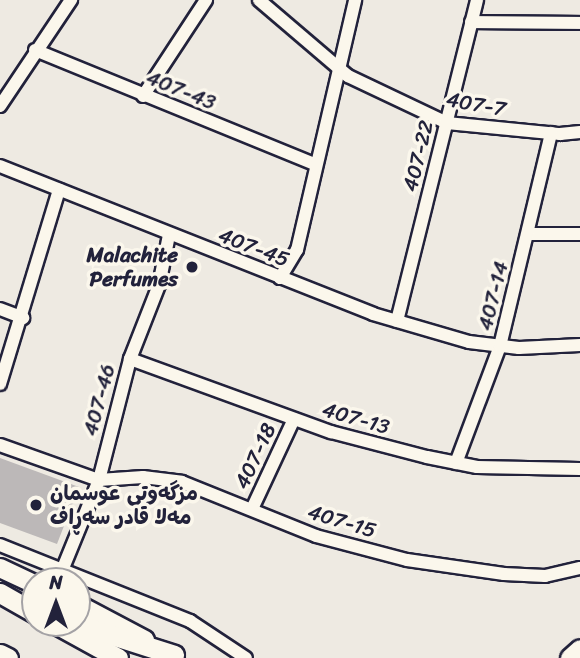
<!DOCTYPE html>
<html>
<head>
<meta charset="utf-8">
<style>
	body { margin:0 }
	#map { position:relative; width:580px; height:658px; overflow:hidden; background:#eeeae2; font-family:Sriracha,"Playpen Sans Arabic",sans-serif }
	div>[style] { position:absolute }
	.building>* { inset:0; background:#bcb8b8 }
	.roads { filter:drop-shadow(2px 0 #22223b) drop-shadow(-2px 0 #22223b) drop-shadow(0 2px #22223b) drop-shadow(0 -2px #22223b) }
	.minor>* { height:12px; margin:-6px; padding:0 6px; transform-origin:6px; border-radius:6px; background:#fbf7ec }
	.secondary>* { height:18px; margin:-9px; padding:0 9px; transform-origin:9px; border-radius:9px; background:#fbf7ec }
	.primary>* { height:19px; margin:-9.5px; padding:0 9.5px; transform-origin:9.5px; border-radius:9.5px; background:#fbf7ec }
	.trunk>* { height:19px; margin:-9.5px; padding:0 9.5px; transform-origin:9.5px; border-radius:9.5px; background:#fbf7ec }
	.dots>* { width:19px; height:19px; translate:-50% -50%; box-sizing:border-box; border:4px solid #fbf7ec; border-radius:50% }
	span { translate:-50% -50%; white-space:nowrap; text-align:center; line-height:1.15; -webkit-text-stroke:7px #fbf7ec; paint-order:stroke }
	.street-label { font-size:21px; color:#22223b }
	.poi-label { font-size:21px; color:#22223b; font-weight:700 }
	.right { translate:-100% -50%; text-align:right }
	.left { translate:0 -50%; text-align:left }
	.north { position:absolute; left:21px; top:567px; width:70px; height:70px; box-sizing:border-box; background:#fbf7ec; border:2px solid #a4a2a5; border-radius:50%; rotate:0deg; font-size:19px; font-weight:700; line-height:28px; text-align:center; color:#22223b }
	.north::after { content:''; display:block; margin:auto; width:24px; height:32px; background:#22223b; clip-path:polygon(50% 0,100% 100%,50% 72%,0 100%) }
</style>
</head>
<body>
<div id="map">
	<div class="building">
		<i style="clip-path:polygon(0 458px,79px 487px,57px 544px,0 523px)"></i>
	</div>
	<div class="roads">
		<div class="minor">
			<i style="left:259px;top:0;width:117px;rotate:40.5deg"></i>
			<i style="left:348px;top:76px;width:110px;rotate:25.4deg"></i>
			<i style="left:447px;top:123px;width:114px;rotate:5.6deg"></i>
			<i style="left:560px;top:134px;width:20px;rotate:-6deg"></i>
			<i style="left:471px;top:22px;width:109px;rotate:0.5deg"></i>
			<i style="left:35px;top:50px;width:301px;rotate:22.2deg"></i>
			<i style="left:143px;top:96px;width:115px;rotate:-56.7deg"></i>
			<i style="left:0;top:106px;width:128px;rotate:-56.2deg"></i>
			<i style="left:0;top:166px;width:401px;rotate:21.6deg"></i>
			<i style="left:373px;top:314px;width:100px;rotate:16.3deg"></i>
			<i style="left:469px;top:342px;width:50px;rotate:6.8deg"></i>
			<i style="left:519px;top:348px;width:61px;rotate:-2.8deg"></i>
			<i style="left:528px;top:234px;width:52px"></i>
			<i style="left:280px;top:278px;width:33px;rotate:-59deg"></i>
			<i style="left:297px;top:250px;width:257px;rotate:-76.9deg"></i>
			<i style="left:0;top:309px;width:25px;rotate:21deg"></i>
			<i style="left:397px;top:321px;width:331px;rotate:-76deg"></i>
			<i style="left:130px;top:359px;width:214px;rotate:20deg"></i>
			<i style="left:331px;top:432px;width:99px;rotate:14.6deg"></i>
			<i style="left:427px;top:457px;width:51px;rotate:11.3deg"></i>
			<i style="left:477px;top:467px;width:103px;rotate:1.1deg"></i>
			<i style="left:0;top:384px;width:203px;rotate:-73.1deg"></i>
			<i style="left:0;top:445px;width:105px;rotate:19.5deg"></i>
			<i style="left:99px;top:480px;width:44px;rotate:-3.9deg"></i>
			<i style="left:143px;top:477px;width:39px;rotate:7deg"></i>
			<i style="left:182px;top:482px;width:144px;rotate:21.9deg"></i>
			<i style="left:316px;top:536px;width:94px;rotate:14.8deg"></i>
			<i style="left:407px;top:560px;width:98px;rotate:8.2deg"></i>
			<i style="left:504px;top:574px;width:41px;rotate:2.8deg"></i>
			<i style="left:545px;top:576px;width:36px;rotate:-13deg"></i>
			<i style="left:456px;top:463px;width:125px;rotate:-69.4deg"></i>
			<i style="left:500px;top:346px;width:219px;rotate:-76.5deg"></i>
			<i style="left:252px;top:509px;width:99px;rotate:-65deg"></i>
			<i style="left:0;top:545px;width:205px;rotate:21.8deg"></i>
			<i style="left:190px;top:621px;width:67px;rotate:33.5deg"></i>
			<i style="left:61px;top:573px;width:100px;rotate:-67.8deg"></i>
			<i style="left:99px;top:480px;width:125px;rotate:-75.6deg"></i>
			<i style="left:130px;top:359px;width:79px;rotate:-68.6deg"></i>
			<i style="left:159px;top:285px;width:51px;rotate:-78.7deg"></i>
		</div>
		<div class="secondary">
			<i style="left:0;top:568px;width:38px;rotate:25deg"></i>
			<i style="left:77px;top:604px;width:77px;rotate:27.9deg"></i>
		</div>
		<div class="primary">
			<i style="left:570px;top:658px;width:13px;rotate:-42deg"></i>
		</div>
		<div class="trunk">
			<i style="left:0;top:593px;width:40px;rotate:29.7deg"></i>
			<i style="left:54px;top:623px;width:73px;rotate:28.7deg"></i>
			<i style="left:74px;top:623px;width:105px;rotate:17.7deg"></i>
			<i style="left:0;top:654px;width:9px;rotate:27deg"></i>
		</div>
	</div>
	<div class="dots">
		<i style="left:192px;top:267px;background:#22223b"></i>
		<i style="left:36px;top:505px;background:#22223b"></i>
	</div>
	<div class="street-label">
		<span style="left:181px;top:90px;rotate:22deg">407-43</span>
		<span style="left:476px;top:104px;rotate:10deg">407-7</span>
		<span style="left:418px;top:156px;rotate:-76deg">407-22</span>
		<span style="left:254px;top:247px;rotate:21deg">407-45</span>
		<span style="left:493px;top:296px;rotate:-76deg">407-14</span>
		<span style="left:99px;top:400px;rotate:-75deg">407-46</span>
		<span style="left:356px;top:418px;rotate:16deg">407-13</span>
		<span style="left:255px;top:456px;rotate:-65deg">407-18</span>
		<span style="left:342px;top:521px;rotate:17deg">407-15</span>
	</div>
	<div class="poi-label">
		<span class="right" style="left:178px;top:267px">Malachite<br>Perfumes</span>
		<span class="left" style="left:50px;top:505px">مزگەوتی عوسمان<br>مەلا قادر سەڕاف</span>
	</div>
	<div class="north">N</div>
</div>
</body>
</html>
